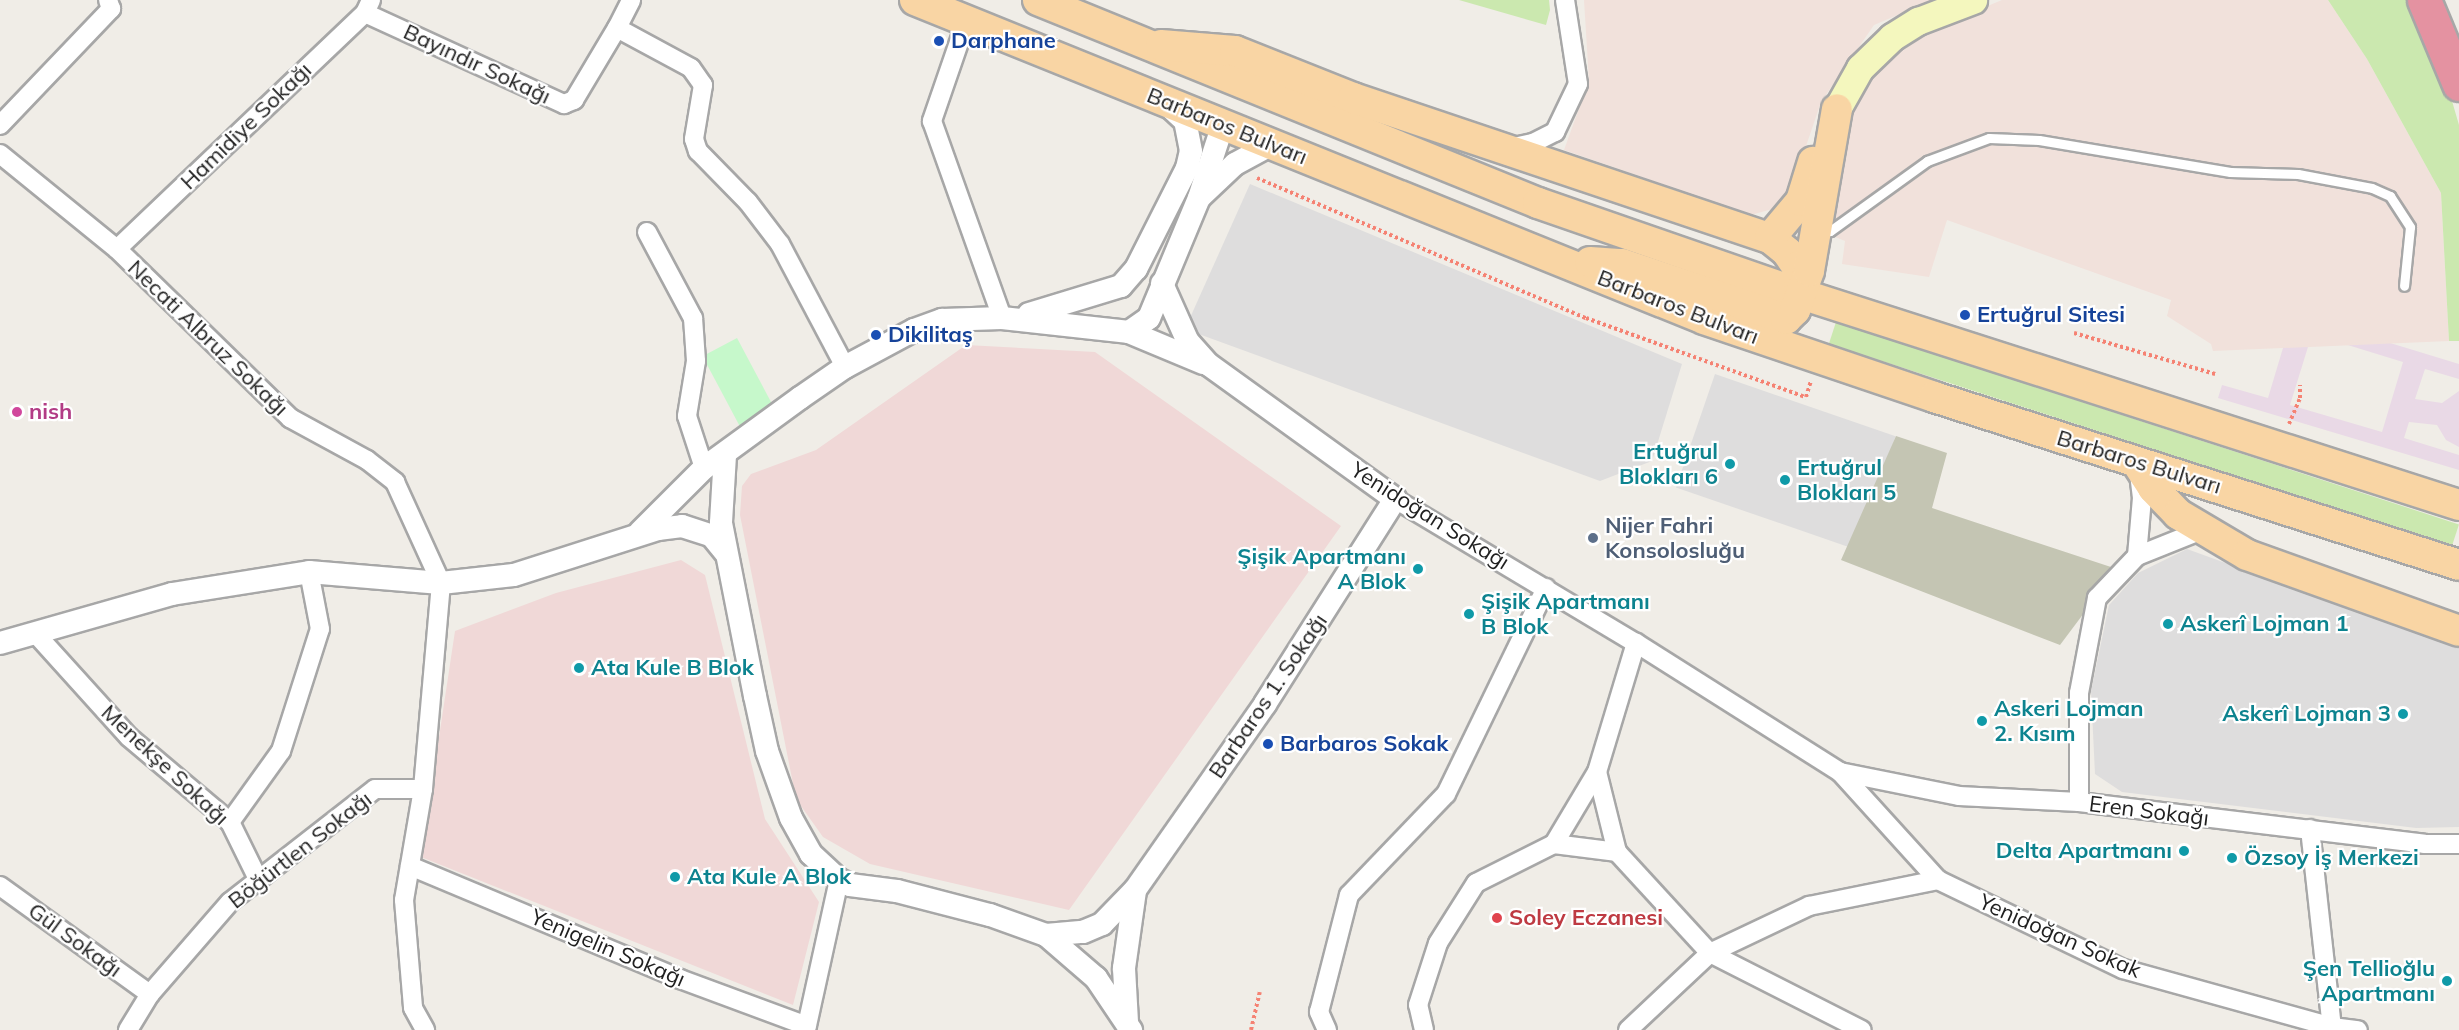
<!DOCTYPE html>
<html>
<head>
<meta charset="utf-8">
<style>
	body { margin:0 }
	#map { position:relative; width:2459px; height:1030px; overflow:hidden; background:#f0ede7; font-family:Mulish,sans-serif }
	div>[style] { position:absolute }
	.residential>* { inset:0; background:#dedddd; transform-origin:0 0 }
	.commercial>* { inset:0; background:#f0d8d7 }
	.industrial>* { inset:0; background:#e9d9e6 }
	.military>* { inset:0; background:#f1e1db }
	.construction>* { inset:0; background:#c4c5b3 }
	.grass>* { inset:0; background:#cbe8af; transform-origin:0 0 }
	.park>* { inset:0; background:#c6f8cb; transform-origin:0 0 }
	.path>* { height:4px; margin-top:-2px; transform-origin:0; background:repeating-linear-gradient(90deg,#f58273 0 3px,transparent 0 6px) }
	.roads { filter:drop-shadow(2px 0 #a7a7a7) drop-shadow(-2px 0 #a7a7a7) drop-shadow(0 2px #a7a7a7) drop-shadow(0 -2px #a7a7a7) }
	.service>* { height:9px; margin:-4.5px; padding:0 4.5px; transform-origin:4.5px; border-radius:4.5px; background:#fff }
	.minor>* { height:18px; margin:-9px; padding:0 9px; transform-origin:9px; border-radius:9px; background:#fff }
	.tertiary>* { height:22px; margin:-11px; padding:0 11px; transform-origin:11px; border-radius:11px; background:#fff }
	.secondary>* { height:27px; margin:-13.5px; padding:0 13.5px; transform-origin:13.5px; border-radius:13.5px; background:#f4f7be }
	.primary>* { height:30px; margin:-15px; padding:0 15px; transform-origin:15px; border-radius:15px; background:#f9d5a4 }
	.motorway>* { height:33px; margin:-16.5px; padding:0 16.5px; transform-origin:16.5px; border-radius:16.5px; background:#e492a1 }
	.dots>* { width:16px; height:16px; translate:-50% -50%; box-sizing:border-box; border:3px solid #fff; border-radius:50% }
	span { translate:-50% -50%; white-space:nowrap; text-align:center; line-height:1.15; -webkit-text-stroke:4.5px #fff; paint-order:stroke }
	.transit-label { font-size:22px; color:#164399; font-weight:700 }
	.left { translate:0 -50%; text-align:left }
	.street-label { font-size:22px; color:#202020 }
	.hotel-label { font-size:22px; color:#b23c85; font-weight:700 }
	.culture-label { font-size:22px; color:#0d838f; font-weight:700 }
	.right { translate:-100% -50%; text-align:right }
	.service-label { font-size:22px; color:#4e5e75; font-weight:700 }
	.health-label { font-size:22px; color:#be3a42; font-weight:700 }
</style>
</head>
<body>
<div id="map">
	<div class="residential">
		<i style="clip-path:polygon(1250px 184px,1682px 364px,1652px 461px,1600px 481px,1185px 329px)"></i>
		<i style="left:1715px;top:374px;width:191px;height:120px;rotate:19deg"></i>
		<i style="clip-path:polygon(2187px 549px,2459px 648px,2459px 827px,2416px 828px,2122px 792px,2095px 774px,2091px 691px,2109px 605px,2138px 573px)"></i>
	</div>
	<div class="commercial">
		<i style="clip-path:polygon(966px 345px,1095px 352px,1341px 526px,1069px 910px,870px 864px,823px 837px,796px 799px,740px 515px,742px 486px,751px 474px,816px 450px)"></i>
		<i style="clip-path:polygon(681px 560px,705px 575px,765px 819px,819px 902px,793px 1005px,421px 857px,455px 631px,556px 593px)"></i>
	</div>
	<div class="industrial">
		<i style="clip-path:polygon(evenodd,2249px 300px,2459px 364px,2459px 379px,2425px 369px,2415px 399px,2442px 403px,2459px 391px,2459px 447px,2446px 440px,2437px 425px,2409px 422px,2404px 438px,2459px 455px,2459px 470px,2218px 398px,2222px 385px,2268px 398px,2289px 328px,2249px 300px,2312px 334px,2403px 362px,2382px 432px,2290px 405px,2312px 334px)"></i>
	</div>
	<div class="military">
		<i style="clip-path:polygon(1584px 0,1933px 0,1874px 25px,1821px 102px,1786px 205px,1751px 215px,1564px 150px,1589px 81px)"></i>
		<i style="clip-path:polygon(2002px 0,2328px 0,2367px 59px,2441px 193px,2449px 341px,2213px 351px,2211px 344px,2167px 316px,2171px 300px,1947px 220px,1929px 277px,1842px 264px,1845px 241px,1828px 234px,1846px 114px,1867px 76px,1907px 40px)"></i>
	</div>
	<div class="construction">
		<i style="clip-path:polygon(1896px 436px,1947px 453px,1932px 508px,2117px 569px,2060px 645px,1841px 560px)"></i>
	</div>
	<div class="grass">
		<i style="clip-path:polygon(1459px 0,1549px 0,1550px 10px,1546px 25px)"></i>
		<i style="clip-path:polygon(2328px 0,2407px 0,2452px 101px,2459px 125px,2459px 341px,2449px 341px,2441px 193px,2367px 59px)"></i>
		<i style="left:1836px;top:322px;width:655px;height:23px;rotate:18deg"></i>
	</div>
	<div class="park">
		<i style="left:737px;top:338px;width:79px;height:39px;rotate:62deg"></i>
	</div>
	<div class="path">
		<i style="left:1257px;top:178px;width:358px;rotate:23.1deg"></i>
		<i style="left:1586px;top:318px;width:234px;rotate:19.8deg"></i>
		<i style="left:1806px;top:397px;width:17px;rotate:-73deg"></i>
		<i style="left:2074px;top:333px;width:147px;rotate:16.2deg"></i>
		<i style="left:2289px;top:424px;width:28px;rotate:-67deg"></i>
		<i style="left:2300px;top:398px;width:13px;rotate:-90deg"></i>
		<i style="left:1251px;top:1030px;width:39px;rotate:-77deg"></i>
	</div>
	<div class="roads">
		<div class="service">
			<i style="left:1820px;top:233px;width:10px;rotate:-11deg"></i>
			<i style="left:1830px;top:231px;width:120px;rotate:-35.8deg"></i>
			<i style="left:1927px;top:161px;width:66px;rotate:-20.4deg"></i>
			<i style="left:1989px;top:138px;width:50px;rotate:2.3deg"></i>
			<i style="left:2039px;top:140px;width:194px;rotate:9.5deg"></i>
			<i style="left:2230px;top:172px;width:68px;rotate:1.7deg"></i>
			<i style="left:2298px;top:174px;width:75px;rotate:10.7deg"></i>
			<i style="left:2372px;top:188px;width:20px;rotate:24deg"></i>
			<i style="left:2390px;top:196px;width:37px;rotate:57deg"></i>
			<i style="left:2410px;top:227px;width:59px;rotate:95.8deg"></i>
		</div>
		<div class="minor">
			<i style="left:365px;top:13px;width:219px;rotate:24.6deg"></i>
			<i style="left:564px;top:104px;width:11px;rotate:-22deg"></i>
			<i style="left:574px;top:100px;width:84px;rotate:-59.2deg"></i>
			<i style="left:617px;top:28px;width:84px;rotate:28.4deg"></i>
			<i style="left:691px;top:68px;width:21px;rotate:55deg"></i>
			<i style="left:703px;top:85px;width:55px;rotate:99.5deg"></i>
			<i style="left:694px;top:139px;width:13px;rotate:72deg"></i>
			<i style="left:698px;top:151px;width:71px;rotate:45.6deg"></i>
			<i style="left:748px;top:202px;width:53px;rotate:52.7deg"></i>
			<i style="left:780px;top:244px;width:139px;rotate:62.1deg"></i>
			<i style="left:966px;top:22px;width:105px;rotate:109deg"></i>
			<i style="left:932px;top:121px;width:209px;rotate:70.4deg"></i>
			<i style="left:617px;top:28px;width:31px;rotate:-63deg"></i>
			<i style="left:0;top:125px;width:161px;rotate:-46.3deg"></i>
			<i style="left:111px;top:9px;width:9px;rotate:-108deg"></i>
			<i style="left:1509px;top:148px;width:25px;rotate:-12deg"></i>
			<i style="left:1533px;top:143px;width:25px;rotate:-27deg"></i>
			<i style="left:1555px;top:132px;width:53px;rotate:-64.4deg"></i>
			<i style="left:1578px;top:84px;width:85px;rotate:-98.8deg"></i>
			<i style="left:0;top:154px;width:151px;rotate:39.1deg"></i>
			<i style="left:117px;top:249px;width:242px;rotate:44.3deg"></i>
			<i style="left:290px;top:418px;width:88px;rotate:28.6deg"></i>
			<i style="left:367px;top:460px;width:36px;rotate:38deg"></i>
			<i style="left:395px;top:482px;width:111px;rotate:65.5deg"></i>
			<i style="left:441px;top:583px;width:207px;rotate:95deg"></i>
			<i style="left:423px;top:789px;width:113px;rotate:99.7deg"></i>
			<i style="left:404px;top:900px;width:108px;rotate:85.2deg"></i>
			<i style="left:413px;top:1008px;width:25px;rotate:61deg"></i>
			<i style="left:647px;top:232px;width:98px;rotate:61.9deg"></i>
			<i style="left:693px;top:318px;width:43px;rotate:86deg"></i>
			<i style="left:696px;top:361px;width:56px;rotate:99.3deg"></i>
			<i style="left:687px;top:416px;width:55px;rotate:71.9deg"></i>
			<i style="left:117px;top:249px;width:342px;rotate:-43.6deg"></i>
			<i style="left:365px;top:13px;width:14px;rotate:-65deg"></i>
			<i style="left:1395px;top:499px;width:281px;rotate:30.9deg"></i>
			<i style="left:1636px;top:643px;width:241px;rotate:32.3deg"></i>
			<i style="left:1840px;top:772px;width:146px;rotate:47.8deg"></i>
			<i style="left:1938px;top:880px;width:205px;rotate:25.7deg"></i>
			<i style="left:2123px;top:969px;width:217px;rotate:15.5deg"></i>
			<i style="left:2332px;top:1027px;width:26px;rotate:7deg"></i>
			<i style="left:2137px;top:556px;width:58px;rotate:-85.1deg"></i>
			<i style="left:2142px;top:498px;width:23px;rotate:-97deg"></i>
			<i style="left:35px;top:633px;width:140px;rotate:47.9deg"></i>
			<i style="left:129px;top:737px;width:132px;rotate:40.1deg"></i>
			<i style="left:230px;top:822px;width:64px;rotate:63.8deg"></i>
			<i style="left:1840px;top:772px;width:121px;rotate:11.4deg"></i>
			<i style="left:1959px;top:796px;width:120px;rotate:2.9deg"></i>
			<i style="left:2079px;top:802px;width:348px;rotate:6.9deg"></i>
			<i style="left:2424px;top:844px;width:35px"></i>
			<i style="left:2079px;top:802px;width:109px;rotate:-90deg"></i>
			<i style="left:2079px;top:693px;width:97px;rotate:-79.3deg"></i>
			<i style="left:2097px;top:598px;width:58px;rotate:-46.4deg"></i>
			<i style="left:2137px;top:556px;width:70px;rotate:-21.8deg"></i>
			<i style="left:230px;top:822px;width:87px;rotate:-54.3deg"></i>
			<i style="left:281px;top:751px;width:128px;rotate:-72.3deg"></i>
			<i style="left:320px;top:629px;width:58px;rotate:-100.9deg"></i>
			<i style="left:2310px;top:829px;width:199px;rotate:83.7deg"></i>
			<i style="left:1554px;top:844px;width:84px;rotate:-59.2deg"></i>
			<i style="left:1617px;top:852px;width:137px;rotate:47.4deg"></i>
			<i style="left:1710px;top:953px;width:170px;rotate:26.9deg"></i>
			<i style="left:410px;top:866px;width:293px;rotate:22.7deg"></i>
			<i style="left:680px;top:979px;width:135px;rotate:20.3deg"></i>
			<i style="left:0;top:886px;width:185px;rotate:35.8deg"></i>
			<i style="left:128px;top:1030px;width:42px;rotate:-58.6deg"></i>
			<i style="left:150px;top:994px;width:122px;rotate:-49deg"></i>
			<i style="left:230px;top:902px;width:184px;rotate:-37.9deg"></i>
			<i style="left:375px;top:789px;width:48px"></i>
			<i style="left:806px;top:1030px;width:154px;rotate:-77.6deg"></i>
			<i style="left:1327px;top:1030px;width:20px;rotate:-114deg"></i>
			<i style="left:1319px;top:1012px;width:121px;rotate:-75.6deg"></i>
			<i style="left:1349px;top:895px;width:140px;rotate:-46.2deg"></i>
			<i style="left:1446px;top:794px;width:229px;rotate:-64.1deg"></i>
			<i style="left:1424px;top:1030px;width:26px;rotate:-103deg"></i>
			<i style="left:1418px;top:1005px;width:65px;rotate:-72.1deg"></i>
			<i style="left:1438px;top:943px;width:71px;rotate:-57.7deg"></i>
			<i style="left:1476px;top:883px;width:87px;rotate:-26.6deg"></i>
			<i style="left:1554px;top:844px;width:64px;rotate:7.2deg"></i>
			<i style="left:1617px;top:852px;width:82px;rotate:-104deg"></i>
			<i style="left:1597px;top:772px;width:135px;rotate:-73.2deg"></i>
			<i style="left:1628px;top:1030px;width:112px;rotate:-43.2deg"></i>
			<i style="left:1710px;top:953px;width:110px;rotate:-25.4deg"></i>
			<i style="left:1809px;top:906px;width:132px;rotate:-11.4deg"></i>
		</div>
		<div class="tertiary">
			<i style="left:1200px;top:197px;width:48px;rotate:-43.3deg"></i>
			<i style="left:1235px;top:164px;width:42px;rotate:-28.4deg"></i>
			<i style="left:1029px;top:314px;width:96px;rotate:-16.9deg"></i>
			<i style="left:1121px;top:286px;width:23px;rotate:-49deg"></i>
			<i style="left:1136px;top:269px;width:113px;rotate:-63.2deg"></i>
			<i style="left:1187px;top:168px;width:17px;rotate:-77deg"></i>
			<i style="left:1191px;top:151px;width:31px;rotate:-101deg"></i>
			<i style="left:1185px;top:121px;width:25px;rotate:-137deg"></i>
			<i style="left:1129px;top:332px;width:24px;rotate:-35deg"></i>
			<i style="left:1149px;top:318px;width:130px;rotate:-67.4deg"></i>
			<i style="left:1199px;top:198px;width:78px;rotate:-72deg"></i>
			<i style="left:725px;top:455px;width:68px;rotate:93.4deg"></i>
			<i style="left:721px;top:523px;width:176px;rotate:78.9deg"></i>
			<i style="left:755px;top:696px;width:56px;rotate:77.7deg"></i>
			<i style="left:767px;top:751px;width:71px;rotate:70.3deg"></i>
			<i style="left:791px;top:818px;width:41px;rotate:60.9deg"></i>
			<i style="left:811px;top:854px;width:38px;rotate:43deg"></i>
			<i style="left:839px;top:880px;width:12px;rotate:24deg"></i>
			<i style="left:850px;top:885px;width:47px;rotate:7.3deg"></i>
			<i style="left:897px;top:891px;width:96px;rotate:14.5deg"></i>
			<i style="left:990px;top:915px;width:59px;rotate:19.7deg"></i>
			<i style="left:1046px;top:935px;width:66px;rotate:40.7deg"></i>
			<i style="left:1096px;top:978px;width:63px;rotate:56.1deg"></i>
			<i style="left:640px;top:532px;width:91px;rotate:-45deg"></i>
			<i style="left:704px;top:468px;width:119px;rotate:-36.1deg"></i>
			<i style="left:800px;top:398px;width:55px;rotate:-34.6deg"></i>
			<i style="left:845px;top:367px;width:78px;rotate:-28.2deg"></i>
			<i style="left:914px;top:330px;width:30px;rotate:-20deg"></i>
			<i style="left:942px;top:320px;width:60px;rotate:-1.9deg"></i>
			<i style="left:1002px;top:318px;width:128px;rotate:6.3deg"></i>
			<i style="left:1129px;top:332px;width:80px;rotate:22.7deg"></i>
			<i style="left:0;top:643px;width:179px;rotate:-15.9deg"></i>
			<i style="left:172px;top:594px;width:139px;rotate:-9.1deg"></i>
			<i style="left:309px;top:572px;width:132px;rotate:4.8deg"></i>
			<i style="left:441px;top:583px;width:73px;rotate:-6.3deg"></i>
			<i style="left:514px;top:575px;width:151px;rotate:-17.7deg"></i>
			<i style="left:658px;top:529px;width:24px;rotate:-7deg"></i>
			<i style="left:682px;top:526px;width:32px;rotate:18deg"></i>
			<i style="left:712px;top:536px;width:22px;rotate:51deg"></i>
			<i style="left:1046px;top:935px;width:37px;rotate:-5deg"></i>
			<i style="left:1083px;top:932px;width:21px;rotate:-23deg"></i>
			<i style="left:1102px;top:924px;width:47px;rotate:-45.9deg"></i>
			<i style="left:1135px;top:890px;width:227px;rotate:-55deg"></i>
			<i style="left:1265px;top:704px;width:243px;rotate:-57.6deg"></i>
			<i style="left:1395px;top:499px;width:229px;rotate:-144.2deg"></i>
			<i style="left:1209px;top:365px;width:31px;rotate:-132deg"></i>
			<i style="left:1188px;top:342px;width:64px;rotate:-114.1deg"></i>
			<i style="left:1127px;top:1022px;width:54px;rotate:-93.2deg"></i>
			<i style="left:1124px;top:968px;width:78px;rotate:-81.9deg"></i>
		</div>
		<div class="secondary">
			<i style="left:1837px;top:109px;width:47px;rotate:-60.7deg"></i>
			<i style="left:1860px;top:68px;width:45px;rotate:-44.1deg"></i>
			<i style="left:1892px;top:37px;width:31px;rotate:-32deg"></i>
			<i style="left:1918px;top:21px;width:59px;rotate:-20.9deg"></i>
		</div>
		<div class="primary">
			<i style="left:915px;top:0;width:851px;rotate:22.01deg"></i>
			<i style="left:1704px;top:319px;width:243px;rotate:18.7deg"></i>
			<i style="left:1934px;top:397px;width:551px;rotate:17.74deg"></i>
			<i style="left:1038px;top:0;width:540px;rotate:22.1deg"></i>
			<i style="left:1538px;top:203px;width:278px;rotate:19.1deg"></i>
			<i style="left:1801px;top:294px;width:691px;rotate:17.78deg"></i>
			<i style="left:1161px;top:45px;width:74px;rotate:4.6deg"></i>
			<i style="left:1235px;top:51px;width:127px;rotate:21.7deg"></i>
			<i style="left:1353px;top:98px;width:440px;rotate:18.6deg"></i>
			<i style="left:1770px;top:238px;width:22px;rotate:39deg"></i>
			<i style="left:1787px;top:252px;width:18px;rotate:56deg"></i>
			<i style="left:1797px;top:267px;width:27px;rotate:82deg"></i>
			<i style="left:1770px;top:238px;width:48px;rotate:-50deg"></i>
			<i style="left:1801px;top:201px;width:41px;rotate:-72.9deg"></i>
			<i style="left:1590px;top:262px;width:32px;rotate:4deg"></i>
			<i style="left:1622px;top:264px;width:173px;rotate:18.5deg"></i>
			<i style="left:1786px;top:319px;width:13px;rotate:-45deg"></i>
			<i style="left:1795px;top:310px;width:41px;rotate:-70.3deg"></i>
			<i style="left:1809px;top:271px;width:164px;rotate:-80.2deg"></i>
			<i style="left:2137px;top:463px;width:30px;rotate:57deg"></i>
			<i style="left:2153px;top:488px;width:36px;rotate:46deg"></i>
			<i style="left:2178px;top:514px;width:80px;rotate:30.7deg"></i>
			<i style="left:2247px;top:555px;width:225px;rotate:19.7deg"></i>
		</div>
		<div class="motorway">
			<i style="left:2424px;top:0;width:91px;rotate:67.4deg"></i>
		</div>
	</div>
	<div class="dots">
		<i style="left:939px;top:41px;background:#1a4fb4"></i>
		<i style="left:1965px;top:315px;background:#1a4fb4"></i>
		<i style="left:876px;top:335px;background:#1a4fb4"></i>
		<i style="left:17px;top:412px;background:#d1479c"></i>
		<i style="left:1730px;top:464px;background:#0f9aa8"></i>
		<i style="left:1785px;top:480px;background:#0f9aa8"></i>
		<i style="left:1593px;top:538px;background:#5c6f8a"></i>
		<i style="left:1418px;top:569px;background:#0f9aa8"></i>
		<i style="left:1469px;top:614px;background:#0f9aa8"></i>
		<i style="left:2168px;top:624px;background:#0f9aa8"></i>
		<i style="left:579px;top:668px;background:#0f9aa8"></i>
		<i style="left:2403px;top:714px;background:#0f9aa8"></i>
		<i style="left:1982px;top:721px;background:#0f9aa8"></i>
		<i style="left:1268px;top:744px;background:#1a4fb4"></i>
		<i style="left:2184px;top:851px;background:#0f9aa8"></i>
		<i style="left:2232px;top:858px;background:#0f9aa8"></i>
		<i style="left:675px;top:877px;background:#0f9aa8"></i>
		<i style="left:1497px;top:918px;background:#e0444e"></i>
		<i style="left:2447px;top:981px;background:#0f9aa8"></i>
	</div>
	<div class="transit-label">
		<span class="left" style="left:951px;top:41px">Darphane</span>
		<span class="left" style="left:1977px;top:315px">Ertuğrul Sitesi</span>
		<span class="left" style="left:888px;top:335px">Dikilitaş</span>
		<span class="left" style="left:1280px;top:744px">Barbaros Sokak</span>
	</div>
	<div class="street-label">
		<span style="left:477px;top:64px;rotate:25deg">Bayındır Sokağı</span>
		<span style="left:246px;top:126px;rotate:-44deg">Hamidiye Sokağı</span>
		<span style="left:1227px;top:126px;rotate:22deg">Barbaros Bulvarı</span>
		<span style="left:1678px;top:307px;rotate:21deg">Barbaros Bulvarı</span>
		<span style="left:208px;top:338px;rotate:44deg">Necati Albruz Sokağı</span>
		<span style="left:2139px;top:462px;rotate:17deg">Barbaros Bulvarı</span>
		<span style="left:1430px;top:516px;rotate:32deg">Yenidoğan Sokağı</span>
		<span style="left:1268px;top:696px;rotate:-56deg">Barbaros 1. Sokağı</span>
		<span style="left:165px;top:765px;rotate:43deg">Menekşe Sokağı</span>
		<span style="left:2149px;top:811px;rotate:7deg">Eren Sokağı</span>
		<span style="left:300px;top:850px;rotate:-38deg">Böğürtlen Sokağı</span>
		<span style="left:2060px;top:936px;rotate:24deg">Yenidoğan Sokak</span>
		<span style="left:75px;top:940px;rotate:36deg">Gül Sokağı</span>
		<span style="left:608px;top:948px;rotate:23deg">Yenigelin Sokağı</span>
	</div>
	<div class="hotel-label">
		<span class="left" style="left:29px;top:412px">nish</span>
	</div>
	<div class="culture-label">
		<span class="right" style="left:1718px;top:464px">Ertuğrul<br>Blokları 6</span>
		<span class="left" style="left:1797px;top:480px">Ertuğrul<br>Blokları 5</span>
		<span class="right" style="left:1406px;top:569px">Şişik Apartmanı<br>A Blok</span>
		<span class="left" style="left:1481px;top:614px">Şişik Apartmanı<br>B Blok</span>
		<span class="left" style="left:2180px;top:624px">Askerî Lojman 1</span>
		<span class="left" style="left:591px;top:668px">Ata Kule B Blok</span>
		<span class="left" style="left:1994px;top:721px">Askeri Lojman<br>2. Kısım</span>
		<span class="right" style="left:2391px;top:714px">Askerî Lojman 3</span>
		<span class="right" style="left:2172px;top:851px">Delta Apartmanı</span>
		<span class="left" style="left:2244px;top:858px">Özsoy İş Merkezi</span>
		<span class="left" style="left:687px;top:877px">Ata Kule A Blok</span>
		<span class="right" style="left:2435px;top:981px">Şen Tellioğlu<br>Apartmanı</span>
	</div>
	<div class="service-label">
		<span class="left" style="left:1605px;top:538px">Nijer Fahri<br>Konsolosluğu</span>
	</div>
	<div class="health-label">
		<span class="left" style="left:1509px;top:918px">Soley Eczanesi</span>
	</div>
</div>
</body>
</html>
